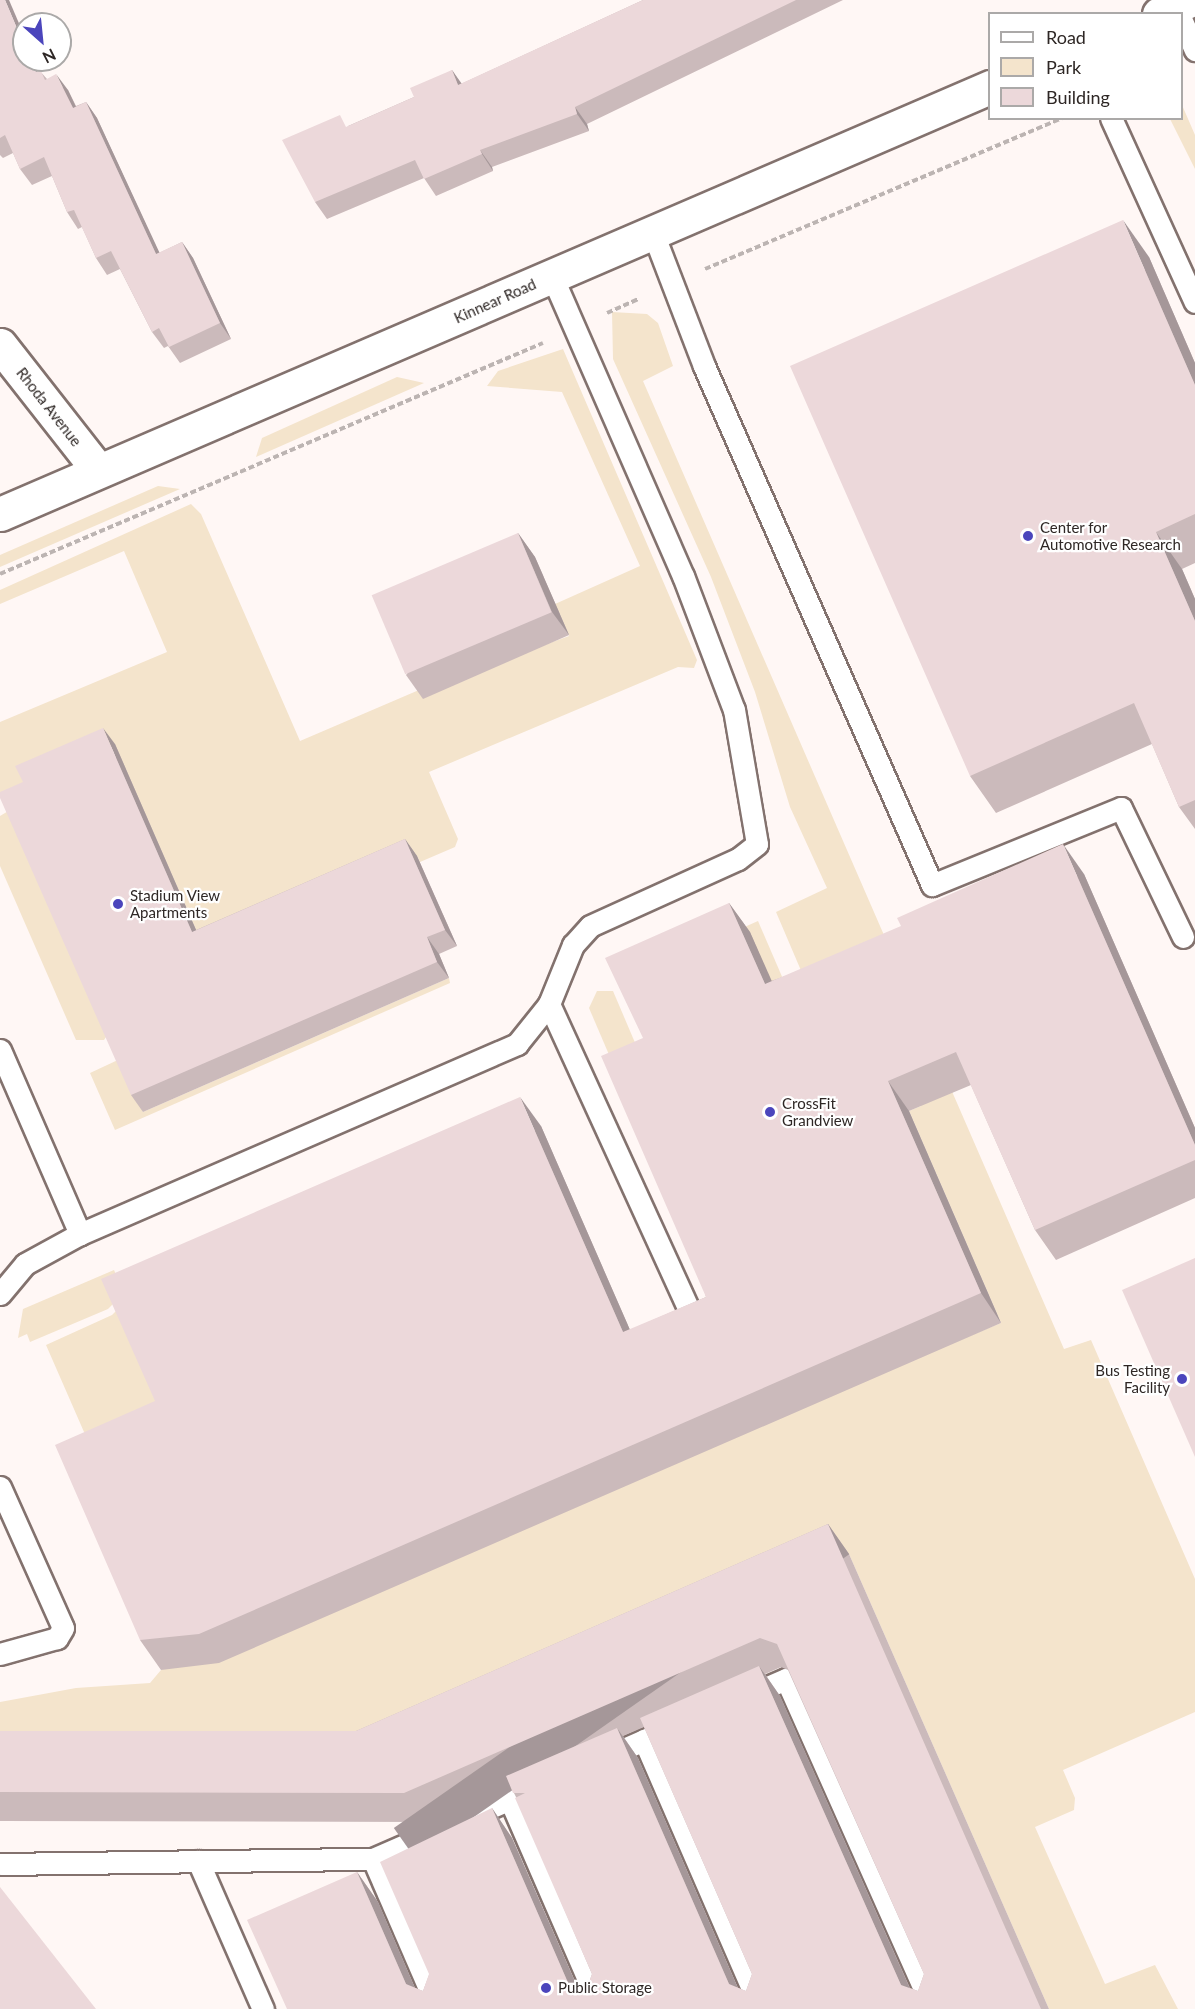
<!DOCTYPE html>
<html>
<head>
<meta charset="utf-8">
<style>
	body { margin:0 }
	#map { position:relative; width:1195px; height:2009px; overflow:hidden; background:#fff7f5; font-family:Lato,sans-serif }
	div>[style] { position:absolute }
	.green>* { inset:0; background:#f4e4cc }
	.path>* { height:4px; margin-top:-2px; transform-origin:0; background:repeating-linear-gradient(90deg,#bcb4b2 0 6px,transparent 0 9px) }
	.roads { filter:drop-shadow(2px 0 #83726e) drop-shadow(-2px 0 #83726e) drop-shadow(0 2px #83726e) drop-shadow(0 -2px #83726e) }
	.lane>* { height:21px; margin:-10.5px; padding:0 10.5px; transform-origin:10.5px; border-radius:10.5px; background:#fff }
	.street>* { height:33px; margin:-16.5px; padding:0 16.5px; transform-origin:16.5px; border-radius:16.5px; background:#fff }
	.secondary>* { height:33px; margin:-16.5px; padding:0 16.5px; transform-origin:16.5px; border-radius:16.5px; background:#fff }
	.wall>* { inset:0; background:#cbbabb }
	.shaded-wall>* { inset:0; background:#a59799; transform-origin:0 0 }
	.building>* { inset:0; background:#ecd8da; transform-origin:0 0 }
	.dots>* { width:16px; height:16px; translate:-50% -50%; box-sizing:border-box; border:3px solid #fff; border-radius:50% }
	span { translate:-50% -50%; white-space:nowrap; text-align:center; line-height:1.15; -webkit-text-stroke:4.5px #fff; paint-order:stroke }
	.street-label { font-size:15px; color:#2e2725 }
	.poi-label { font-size:15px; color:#2e2725 }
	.left { translate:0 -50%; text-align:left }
	.right { translate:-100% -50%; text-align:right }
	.legend { position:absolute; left:988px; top:12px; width:195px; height:108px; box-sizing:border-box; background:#fff; border:2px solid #aba9a8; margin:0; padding:8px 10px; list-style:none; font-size:18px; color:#2e2725 }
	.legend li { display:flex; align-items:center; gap:12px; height:30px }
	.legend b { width:30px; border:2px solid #aba9a8 }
	.north { position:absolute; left:12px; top:12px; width:60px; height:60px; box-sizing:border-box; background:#fff; border:2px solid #aba9a8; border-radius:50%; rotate:153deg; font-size:16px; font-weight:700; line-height:24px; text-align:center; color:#2e2725 }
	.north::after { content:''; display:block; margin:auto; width:21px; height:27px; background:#4b45bc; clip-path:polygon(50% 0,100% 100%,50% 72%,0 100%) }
</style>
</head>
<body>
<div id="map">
	<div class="green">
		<i style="clip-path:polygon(1182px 105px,1195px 135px,1195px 169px,1170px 119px,1182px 118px)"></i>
		<i style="clip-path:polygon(612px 312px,647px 314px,658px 323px,673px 366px,643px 381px,1064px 1349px,1091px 1340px,1195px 1579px,1195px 1712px,1063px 1770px,1075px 1798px,1074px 1810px,1035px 1827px,1105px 1984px,1155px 1965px,1178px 2009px,1049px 2009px,849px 1554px,377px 1761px,0 1760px,0 1702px,76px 1688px,150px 1683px,161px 1670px,1001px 1323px,909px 1111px,921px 1106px,814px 1001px,776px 912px,827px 888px,790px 807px,755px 692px,711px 577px,613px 359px)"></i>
		<i style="clip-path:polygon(563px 349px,697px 660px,694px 668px,678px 667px,429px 772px,458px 839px,455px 847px,420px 862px,417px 856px,204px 948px,115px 745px,0 795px,0 722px,167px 652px,124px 551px,0 604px,0 590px,191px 504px,201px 514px,300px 741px,419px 690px,569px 636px,555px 604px,640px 566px,562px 392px,487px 386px,498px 371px)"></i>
		<i style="clip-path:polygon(397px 377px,424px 383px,256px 457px,262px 438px)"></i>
		<i style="clip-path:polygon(158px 486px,180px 489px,0 567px,0 555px)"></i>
		<i style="clip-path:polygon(10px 810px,108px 1034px,104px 1040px,76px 1040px,0 866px,0 816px)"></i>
		<i style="clip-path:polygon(758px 921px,796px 1009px,623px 981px)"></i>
		<i style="clip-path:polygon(449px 978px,450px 983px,115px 1130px,90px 1073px,120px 1059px,143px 1112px)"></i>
		<i style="clip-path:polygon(597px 991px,613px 991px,636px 1045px,622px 1085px,589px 1008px)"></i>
		<i style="clip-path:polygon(114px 1270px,124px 1293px,108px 1309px,30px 1342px,27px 1334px,18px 1338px,23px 1309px)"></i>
		<i style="clip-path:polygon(130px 1297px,175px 1431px,98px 1464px,46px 1345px,112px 1315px)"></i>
	</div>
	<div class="path">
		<i style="left:705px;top:269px;width:388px;rotate:-22.9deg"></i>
		<i style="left:607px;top:313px;width:34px;rotate:-24deg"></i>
		<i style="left:0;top:574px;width:590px;rotate:-23.05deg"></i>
	</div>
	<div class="roads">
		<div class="lane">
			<i style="left:1182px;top:21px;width:32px;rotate:66deg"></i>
			<i style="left:1111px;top:118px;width:202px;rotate:65.5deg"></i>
			<i style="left:653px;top:233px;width:142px;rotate:69deg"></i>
			<i style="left:704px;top:366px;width:567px;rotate:66.28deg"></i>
			<i style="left:932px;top:885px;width:204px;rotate:-22.2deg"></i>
			<i style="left:1121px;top:808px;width:143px;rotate:64.3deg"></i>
			<i style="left:549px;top:1004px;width:339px;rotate:65.4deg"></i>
			<i style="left:0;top:1050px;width:201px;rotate:66.5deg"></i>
			<i style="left:80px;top:1234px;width:477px;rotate:-23.5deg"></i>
			<i style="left:517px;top:1044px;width:51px;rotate:-51.3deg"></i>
			<i style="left:549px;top:1004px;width:64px;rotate:-67.9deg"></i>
			<i style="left:573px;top:945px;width:25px;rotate:-48deg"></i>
			<i style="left:590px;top:926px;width:162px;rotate:-24.4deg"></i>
			<i style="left:738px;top:859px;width:24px;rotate:-38deg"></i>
			<i style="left:757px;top:844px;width:136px;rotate:-99.7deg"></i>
			<i style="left:734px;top:710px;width:143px;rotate:-110.8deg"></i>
			<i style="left:683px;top:576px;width:327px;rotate:-113.6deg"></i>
			<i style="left:0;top:1294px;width:39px;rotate:-50deg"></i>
			<i style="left:25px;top:1264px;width:63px;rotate:-28.6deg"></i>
			<i style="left:0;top:1487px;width:154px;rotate:65.9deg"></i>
			<i style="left:63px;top:1628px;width:12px;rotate:121deg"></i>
			<i style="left:57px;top:1638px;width:59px;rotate:164.3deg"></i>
			<i style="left:747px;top:1696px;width:43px;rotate:-23.6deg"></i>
			<i style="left:786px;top:1679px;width:361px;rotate:66deg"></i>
			<i style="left:644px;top:1740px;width:293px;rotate:66.5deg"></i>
			<i style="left:603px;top:1758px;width:77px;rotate:-23.6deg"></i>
			<i style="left:510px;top:1800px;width:228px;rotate:66.5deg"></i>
			<i style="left:373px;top:1859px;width:163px;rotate:66.6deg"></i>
			<i style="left:198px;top:1861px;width:162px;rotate:66.3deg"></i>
			<i style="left:0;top:1864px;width:373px;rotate:-0.8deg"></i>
			<i style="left:373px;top:1859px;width:184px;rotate:-23.6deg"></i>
		</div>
		<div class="street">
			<i style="left:0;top:345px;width:159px;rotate:51.9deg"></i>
		</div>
		<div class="secondary">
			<i style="left:1159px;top:14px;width:34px;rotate:-24deg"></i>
			<i style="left:0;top:514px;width:1078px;rotate:-23.33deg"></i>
		</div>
	</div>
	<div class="wall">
		<i style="clip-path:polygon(0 0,39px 70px,47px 79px,68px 90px,76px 106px,86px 102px,97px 118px,159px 253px,182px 242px,193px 258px,231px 339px,180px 363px,168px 346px,164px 348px,152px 332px,120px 269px,107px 275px,96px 258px,82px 227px,78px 229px,67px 212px,52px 176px,32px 185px,20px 169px,13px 153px,3px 158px,0 155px)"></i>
		<i style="clip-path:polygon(643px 0,843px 0,587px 124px,589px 131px,492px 167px,493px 171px,436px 196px,424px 178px,327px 219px,315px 202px,348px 126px,414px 97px,452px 70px,461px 84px)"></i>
		<i style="clip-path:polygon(1149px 257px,1195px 363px,1195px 563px,1182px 569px,1195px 599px,1195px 829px,1179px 807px,1152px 744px,996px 813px,970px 776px)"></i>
		<i style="clip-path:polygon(518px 533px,535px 557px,569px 635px,423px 699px,406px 675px)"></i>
		<i style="clip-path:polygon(115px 744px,196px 930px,405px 839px,417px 856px,457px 946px,439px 954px,449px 978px,143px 1112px,131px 1095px)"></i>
		<i style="clip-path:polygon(1084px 874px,1195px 1128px,1195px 1198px,1056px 1260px,1035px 1230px,971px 1085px,909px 1111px,1001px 1323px,219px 1663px,161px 1670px,140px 1640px,155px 1401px,541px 1126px,630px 1330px,706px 1297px,643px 1038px,729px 903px,750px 932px,771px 981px)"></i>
		<i style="clip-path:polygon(evenodd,828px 1524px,849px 1554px,1049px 2009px,287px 2009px,357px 1872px,378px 1902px,415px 1988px,423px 1991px,492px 1808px,512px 1838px,578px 1988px,586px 1991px,592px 1974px,516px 1797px,510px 1785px,425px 1822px,0 1821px,0 1731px,356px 1731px,828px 1524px,781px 1667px,788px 1670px,924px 1974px,918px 1991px,910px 1988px,780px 1696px,765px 1674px,781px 1667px,828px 1524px,644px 1727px,752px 1974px,746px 1991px,738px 1988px,638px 1758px,623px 1736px,644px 1727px)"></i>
	</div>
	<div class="shaded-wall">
		<i style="clip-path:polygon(5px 0,9px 0,24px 35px,24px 45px)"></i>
		<i style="clip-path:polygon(31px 60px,35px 60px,47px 88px,36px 72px)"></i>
		<i style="clip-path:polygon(452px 70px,464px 87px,458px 85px)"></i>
		<i style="clip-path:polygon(56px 74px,68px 90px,84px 124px,73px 108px)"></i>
		<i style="clip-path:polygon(86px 102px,97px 118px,168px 271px,156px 254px)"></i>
		<i style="clip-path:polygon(575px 107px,587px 124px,589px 131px,577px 114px)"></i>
		<i style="clip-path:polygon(480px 150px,492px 167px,493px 171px,482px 154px)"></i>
		<i style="clip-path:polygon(1123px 220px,1149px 257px,1195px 363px,1195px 385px)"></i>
		<i style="clip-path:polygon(182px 242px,193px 258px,231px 339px,220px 323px)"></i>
		<i style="clip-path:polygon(1156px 532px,1182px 569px,1195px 599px,1195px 621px)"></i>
		<i style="clip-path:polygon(518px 533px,535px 557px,569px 635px,552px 612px)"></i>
		<i style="clip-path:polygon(103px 728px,115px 744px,204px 948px,192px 932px)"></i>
		<i style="clip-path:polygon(405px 839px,417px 856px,457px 946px,445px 930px)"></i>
		<i style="clip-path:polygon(1063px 844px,1084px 874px,1195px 1128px,1195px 1145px)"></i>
		<i style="clip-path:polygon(729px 903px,750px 932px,786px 1013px,765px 984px)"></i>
		<i style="clip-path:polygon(427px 937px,439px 954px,449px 978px,437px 962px)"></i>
		<i style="clip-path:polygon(888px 1081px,909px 1111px,1001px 1323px,981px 1293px)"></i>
		<i style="clip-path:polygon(520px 1097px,541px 1126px,644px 1362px,623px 1332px)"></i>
		<i style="left:828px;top:1524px;width:37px;height:530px;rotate:55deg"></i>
		<i style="clip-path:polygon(759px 1666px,780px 1696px,919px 2009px,901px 1985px)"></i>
		<i style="clip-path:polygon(617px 1728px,638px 1758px,747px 2009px,729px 1984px)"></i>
		<i style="clip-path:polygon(492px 1808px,512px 1838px,587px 2009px,569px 1985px)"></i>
		<i style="clip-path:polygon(357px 1872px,378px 1902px,424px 2009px,406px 1984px)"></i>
	</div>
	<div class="building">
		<i style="clip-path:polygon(0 0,5px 0,24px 45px,24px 60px,31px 60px,36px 72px,40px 69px,45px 80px,56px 74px,73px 108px,86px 102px,156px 254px,182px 242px,220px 323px,169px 347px,159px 328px,152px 332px,111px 251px,96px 258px,74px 210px,67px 212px,44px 157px,20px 169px,5px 135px,0 138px)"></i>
		<i style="clip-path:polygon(643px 0,796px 0,575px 107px,577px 114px,480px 150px,482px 154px,424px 179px,415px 160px,315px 202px,282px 140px,340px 115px,346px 127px,414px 97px,410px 88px,452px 70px,458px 85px)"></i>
		<i style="clip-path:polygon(1123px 220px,1195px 385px,1195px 514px,1156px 532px,1195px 621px,1195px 800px,1179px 807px,1134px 703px,970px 776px,790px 366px)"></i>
		<i style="left:518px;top:533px;width:86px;height:159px;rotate:67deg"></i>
		<i style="clip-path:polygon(103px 728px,192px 932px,405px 839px,445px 930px,427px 937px,437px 962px,131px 1095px,0 798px,0 792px,23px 782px,15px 766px)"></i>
		<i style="clip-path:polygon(1063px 844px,1195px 1145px,1195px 1160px,1035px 1230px,956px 1052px,888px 1081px,981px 1293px,199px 1634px,140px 1640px,55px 1445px,155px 1401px,101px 1279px,520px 1097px,623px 1332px,706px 1297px,601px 1056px,643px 1038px,605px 958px,729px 903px,765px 984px,901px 926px,897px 918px)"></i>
		<i style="clip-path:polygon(1195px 1258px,1195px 1457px,1122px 1290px)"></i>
		<i style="clip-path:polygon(828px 1524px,1041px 2009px,287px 2009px,247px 1920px,357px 1872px,406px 1984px,423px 1991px,429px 1974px,380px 1862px,492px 1808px,569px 1985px,586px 1991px,592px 1974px,515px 1798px,525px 1793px,513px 1793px,506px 1776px,617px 1728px,729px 1984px,746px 1991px,752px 1974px,640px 1718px,759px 1666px,901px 1985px,918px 1991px,924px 1974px,777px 1644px,760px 1638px,404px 1793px,0 1792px,0 1731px,356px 1731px)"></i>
		<i style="clip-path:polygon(0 1887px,96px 2009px,0 2009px)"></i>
	</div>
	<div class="dots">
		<i style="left:1028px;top:536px;background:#4b45bc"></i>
		<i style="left:118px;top:904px;background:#4b45bc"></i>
		<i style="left:770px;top:1112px;background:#4b45bc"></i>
		<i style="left:1182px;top:1379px;background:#4b45bc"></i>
		<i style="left:546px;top:1988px;background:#4b45bc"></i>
	</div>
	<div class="street-label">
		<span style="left:495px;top:301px;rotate:-24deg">Kinnear Road</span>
		<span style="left:49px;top:407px;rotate:52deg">Rhoda Avenue</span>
	</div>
	<div class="poi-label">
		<span class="left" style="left:1040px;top:536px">Center for<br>Automotive Research</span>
		<span class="left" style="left:130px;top:904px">Stadium View<br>Apartments</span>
		<span class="left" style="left:782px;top:1112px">CrossFit<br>Grandview</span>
		<span class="right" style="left:1170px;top:1379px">Bus Testing<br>Facility</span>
		<span class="left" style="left:558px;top:1988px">Public Storage</span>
	</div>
	<ul class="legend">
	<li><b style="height:8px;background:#fff"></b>Road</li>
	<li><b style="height:16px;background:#f4e4cc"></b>Park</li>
	<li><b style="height:16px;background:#ecd8da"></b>Building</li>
	</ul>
	<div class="north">N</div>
</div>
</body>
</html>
